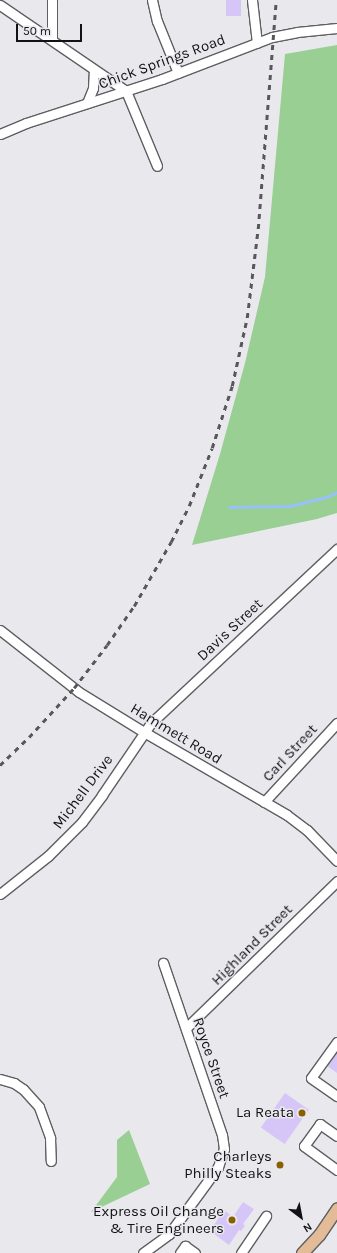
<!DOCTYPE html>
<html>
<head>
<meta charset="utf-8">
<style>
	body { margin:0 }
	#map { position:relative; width:337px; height:1253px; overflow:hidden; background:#e8e8ed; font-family:Karla,sans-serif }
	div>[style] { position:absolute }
	.green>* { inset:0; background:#9acf94 }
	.stream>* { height:2.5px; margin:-1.25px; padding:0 1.25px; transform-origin:1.25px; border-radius:1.25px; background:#97c1f9 }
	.building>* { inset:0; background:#d6c6f7; transform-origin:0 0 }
	.roads { filter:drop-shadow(1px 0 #5e5e63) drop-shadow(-1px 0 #5e5e63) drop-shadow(0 1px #5e5e63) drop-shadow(0 -1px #5e5e63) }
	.minor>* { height:9px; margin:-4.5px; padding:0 4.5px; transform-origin:4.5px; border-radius:4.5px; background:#fff }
	.major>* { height:11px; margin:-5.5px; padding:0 5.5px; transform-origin:5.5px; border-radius:5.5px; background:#e3bb97 }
	.rail>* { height:2.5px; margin-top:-1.25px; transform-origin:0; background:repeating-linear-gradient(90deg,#58585b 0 5px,transparent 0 10px) }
	.dots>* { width:11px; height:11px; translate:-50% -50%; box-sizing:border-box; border:2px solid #e8e8ed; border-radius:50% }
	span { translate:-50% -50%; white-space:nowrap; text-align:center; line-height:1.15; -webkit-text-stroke:3px #e8e8ed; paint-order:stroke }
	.street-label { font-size:15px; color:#121214 }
	.poi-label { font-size:15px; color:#121214 }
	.right { translate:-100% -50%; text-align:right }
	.north { position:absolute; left:281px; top:1197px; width:40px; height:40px; -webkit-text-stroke:3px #e8e8ed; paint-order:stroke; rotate:148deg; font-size:11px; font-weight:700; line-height:16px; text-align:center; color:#121214 }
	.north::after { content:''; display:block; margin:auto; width:14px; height:18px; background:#121214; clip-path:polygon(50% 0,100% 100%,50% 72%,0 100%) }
	.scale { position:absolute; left:16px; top:24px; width:66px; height:18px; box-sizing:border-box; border:2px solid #121214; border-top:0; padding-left:5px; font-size:12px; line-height:14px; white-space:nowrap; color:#121214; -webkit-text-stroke:3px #e8e8ed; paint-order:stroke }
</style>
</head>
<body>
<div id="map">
	<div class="green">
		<i style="clip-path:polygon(337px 45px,337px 513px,317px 519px,192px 545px,220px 454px,245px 363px,265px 277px,285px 54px)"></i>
		<i style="clip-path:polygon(129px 1130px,150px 1184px,91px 1212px,117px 1177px,117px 1140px)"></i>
	</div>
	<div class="stream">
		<i style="left:229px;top:507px;width:61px;rotate:-0.9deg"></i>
		<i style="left:290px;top:506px;width:38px;rotate:-14deg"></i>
		<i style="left:327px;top:497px;width:11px;rotate:-27deg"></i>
	</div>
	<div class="building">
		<i style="left:226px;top:0;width:15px;height:16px"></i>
		<i style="clip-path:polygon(337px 1052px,337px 1073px,327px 1066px)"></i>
		<i style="left:285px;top:1093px;width:29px;height:42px;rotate:35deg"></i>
		<i style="clip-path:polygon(243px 1202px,254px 1209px,243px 1224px,245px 1226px,241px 1231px,239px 1230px,229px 1245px,210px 1231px,224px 1210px,233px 1217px)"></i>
	</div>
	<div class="roads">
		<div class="minor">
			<i style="left:152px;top:0;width:22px;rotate:77deg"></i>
			<i style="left:157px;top:21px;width:56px;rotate:68deg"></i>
			<i style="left:252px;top:0;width:43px;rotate:83.4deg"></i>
			<i style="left:0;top:5px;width:153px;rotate:34.3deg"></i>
			<i style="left:126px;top:91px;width:81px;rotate:67.5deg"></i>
			<i style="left:52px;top:39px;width:39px;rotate:-90deg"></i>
			<i style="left:87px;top:103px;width:16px;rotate:-68deg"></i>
			<i style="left:93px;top:88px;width:18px;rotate:-87deg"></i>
			<i style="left:0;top:134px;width:28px;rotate:-23deg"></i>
			<i style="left:26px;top:123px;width:143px;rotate:-17.9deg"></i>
			<i style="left:162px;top:79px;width:118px;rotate:-20.9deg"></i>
			<i style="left:272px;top:37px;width:25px;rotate:-11deg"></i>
			<i style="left:297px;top:32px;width:40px;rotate:-5.7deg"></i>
			<i style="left:0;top:630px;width:100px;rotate:38.1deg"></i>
			<i style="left:79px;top:692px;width:76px;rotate:31.6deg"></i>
			<i style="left:144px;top:732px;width:165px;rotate:30.1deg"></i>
			<i style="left:287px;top:815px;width:25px;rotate:37deg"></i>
			<i style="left:307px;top:830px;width:43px;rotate:45.9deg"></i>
			<i style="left:264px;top:802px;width:108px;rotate:-47.3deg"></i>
			<i style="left:0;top:894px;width:61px;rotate:-38.4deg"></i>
			<i style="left:48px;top:856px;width:48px;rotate:-45deg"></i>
			<i style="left:82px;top:822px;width:34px;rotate:-53deg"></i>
			<i style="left:102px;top:795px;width:87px;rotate:-55.8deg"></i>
			<i style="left:151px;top:723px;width:255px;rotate:-43.1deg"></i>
			<i style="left:186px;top:1028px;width:211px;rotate:-44.2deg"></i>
			<i style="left:337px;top:1042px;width:44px;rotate:125.8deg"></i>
			<i style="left:311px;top:1078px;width:32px;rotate:35deg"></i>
			<i style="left:0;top:1079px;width:15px;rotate:16deg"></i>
			<i style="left:14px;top:1083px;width:11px;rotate:34deg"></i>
			<i style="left:23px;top:1089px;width:24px;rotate:48deg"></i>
			<i style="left:39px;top:1107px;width:33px;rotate:70deg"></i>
			<i style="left:50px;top:1138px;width:23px;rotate:88deg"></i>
			<i style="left:337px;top:1136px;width:21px;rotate:-145deg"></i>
			<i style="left:320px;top:1124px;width:27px;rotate:126deg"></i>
			<i style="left:304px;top:1146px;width:41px;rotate:36deg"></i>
			<i style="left:143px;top:1253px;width:32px;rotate:-36deg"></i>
			<i style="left:169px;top:1234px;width:83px;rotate:-53.8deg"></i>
			<i style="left:218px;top:1167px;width:19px;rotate:-72deg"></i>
			<i style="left:224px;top:1149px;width:14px;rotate:-98deg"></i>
			<i style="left:222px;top:1135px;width:182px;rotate:-108.9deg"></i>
			<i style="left:180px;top:1253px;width:9px;rotate:-54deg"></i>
			<i style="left:185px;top:1246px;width:12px;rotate:35deg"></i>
			<i style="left:241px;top:1253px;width:45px;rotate:-56deg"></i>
		</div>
		<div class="major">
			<i style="left:302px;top:1253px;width:25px;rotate:-47deg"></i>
			<i style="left:319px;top:1235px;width:32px;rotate:-56deg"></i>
		</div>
	</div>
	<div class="rail">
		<i style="left:0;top:765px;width:40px;rotate:-44deg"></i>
		<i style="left:29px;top:737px;width:67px;rotate:-47.4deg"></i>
		<i style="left:74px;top:688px;width:54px;rotate:-52.5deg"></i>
		<i style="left:107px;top:645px;width:47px;rotate:-55.3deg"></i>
		<i style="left:134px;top:606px;width:74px;rotate:-60deg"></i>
		<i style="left:171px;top:542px;width:40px;rotate:-63.4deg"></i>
		<i style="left:189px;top:506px;width:62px;rotate:-68.4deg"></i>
		<i style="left:212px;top:448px;width:65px;rotate:-72.1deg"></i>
		<i style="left:232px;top:386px;width:70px;rotate:-77.6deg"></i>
		<i style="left:247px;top:318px;width:90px;rotate:-83deg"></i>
		<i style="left:258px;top:229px;width:230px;rotate:-85.5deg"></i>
	</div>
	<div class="dots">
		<i style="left:302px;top:1113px;background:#886000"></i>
		<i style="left:280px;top:1165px;background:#886000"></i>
		<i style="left:232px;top:1220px;background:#886000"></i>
	</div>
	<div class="street-label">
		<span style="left:162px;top:62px;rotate:-20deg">Chick Springs Road</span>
		<span style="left:230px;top:630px;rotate:-43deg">Davis Street</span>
		<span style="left:176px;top:734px;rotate:31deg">Hammett Road</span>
		<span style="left:290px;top:753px;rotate:-47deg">Carl Street</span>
		<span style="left:83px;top:792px;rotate:-53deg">Michell Drive</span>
		<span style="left:252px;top:945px;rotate:-45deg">Highland Street</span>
		<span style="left:211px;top:1058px;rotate:71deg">Royce Street</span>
	</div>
	<div class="poi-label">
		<span class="right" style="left:294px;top:1113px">La Reata</span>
		<span class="right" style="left:272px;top:1165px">Charleys<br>Philly Steaks</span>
		<span class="right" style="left:224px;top:1220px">Express Oil Change<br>&amp; Tire Engineers</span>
	</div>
	<div class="north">N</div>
	<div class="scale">50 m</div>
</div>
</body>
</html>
